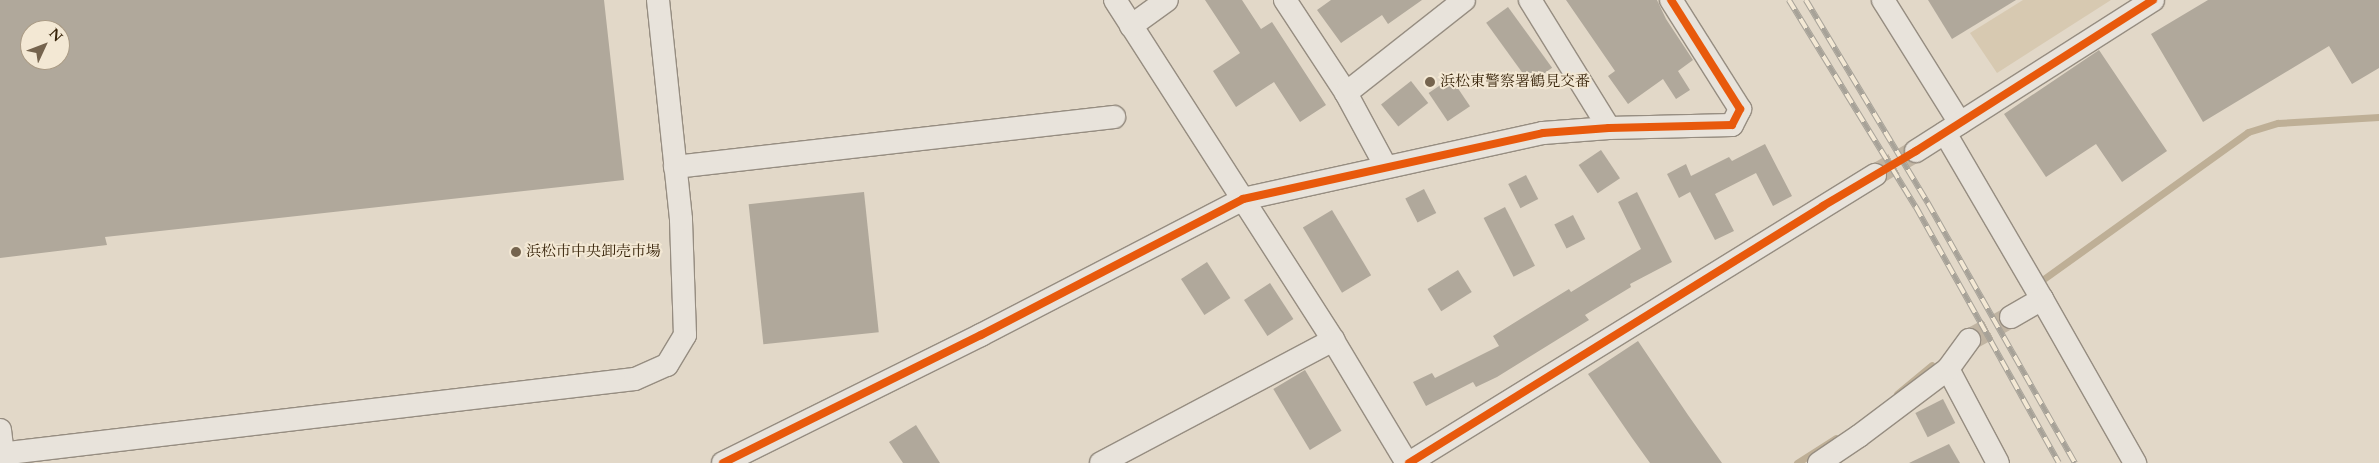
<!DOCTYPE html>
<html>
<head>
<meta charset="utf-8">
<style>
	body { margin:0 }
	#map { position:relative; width:2379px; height:463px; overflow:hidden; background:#e2d8c8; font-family:Cardo,"Noto Serif JP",serif }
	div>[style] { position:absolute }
	.green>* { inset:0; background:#d7c9b1 }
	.stream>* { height:7px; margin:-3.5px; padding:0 3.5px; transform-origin:3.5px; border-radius:3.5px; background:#beaf96 }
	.building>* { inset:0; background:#b0a89b; transform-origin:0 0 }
	.minor-tunnel>* { height:22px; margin-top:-11px; transform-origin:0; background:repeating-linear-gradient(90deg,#c0b4a2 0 22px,transparent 0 33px) }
	.roads { filter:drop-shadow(1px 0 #968d81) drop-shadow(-1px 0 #968d81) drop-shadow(0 1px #968d81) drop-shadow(0 -1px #968d81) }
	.minor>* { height:22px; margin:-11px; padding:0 11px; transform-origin:11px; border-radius:11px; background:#e8e3db }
	.rail>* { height:5.5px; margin-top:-2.75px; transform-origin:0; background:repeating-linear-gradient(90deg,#f3e8d4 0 11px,#a7a298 0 22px); box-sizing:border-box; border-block:1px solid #a7a298 }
	.cycleway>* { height:8px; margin:-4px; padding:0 4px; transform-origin:4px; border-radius:4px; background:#e8590c }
	.dots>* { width:14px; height:14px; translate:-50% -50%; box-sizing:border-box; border:2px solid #f3e8d4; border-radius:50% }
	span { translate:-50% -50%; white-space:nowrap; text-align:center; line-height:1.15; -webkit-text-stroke:4px #f3e8d4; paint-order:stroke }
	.poi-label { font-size:15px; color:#3a260c }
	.left { translate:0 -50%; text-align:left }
	.north { position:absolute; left:20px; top:20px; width:50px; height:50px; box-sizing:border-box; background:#f3e8d4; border:1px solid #a99a84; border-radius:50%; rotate:47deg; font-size:14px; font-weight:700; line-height:20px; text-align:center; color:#3a260c }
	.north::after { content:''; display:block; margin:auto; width:18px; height:22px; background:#75644e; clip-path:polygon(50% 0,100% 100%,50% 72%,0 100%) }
</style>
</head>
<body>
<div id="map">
	<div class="green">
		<i style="clip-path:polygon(2023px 0,2111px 0,1997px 73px,1970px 33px)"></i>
	</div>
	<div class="stream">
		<i style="left:2045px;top:278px;width:250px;rotate:-35.7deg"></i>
		<i style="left:2248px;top:132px;width:31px;rotate:-17deg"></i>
		<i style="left:2278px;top:123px;width:101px;rotate:-3.4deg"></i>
		<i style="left:1897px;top:394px;width:45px;rotate:-39.6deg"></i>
		<i style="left:1797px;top:463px;width:46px;rotate:-32.7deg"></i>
	</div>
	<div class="building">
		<i style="clip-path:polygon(evenodd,0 0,604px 0,624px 180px,105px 237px,107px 245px,0 258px,0 0,30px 30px,60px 30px,60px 60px,30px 60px,30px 30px)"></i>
		<i style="clip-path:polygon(1205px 0,1242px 0,1261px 29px,1272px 22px,1326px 105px,1300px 122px,1274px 82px,1236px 107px,1213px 71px,1240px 53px)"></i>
		<i style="clip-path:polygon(1331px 0,1422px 0,1388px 24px,1382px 15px,1341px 43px,1317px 10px)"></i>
		<i style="clip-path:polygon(1566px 0,1657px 0,1666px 19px,1693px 60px,1678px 71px,1690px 90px,1676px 99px,1663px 79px,1628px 104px,1608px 76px,1615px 71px)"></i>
		<i style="clip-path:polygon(1928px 0,2016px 0,1952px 39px)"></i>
		<i style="clip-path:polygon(2208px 0,2379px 0,2379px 68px,2352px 84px,2329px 46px,2203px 122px,2151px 34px)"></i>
		<i style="left:1508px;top:7px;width:75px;height:27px;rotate:54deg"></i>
		<i style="clip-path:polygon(2099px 50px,2167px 151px,2122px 182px,2096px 144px,2046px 177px,2004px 114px)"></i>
		<i style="left:1451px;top:78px;width:34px;height:27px;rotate:56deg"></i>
		<i style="left:1411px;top:81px;width:28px;height:38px;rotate:52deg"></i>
		<i style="clip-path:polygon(1765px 144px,1792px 196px,1773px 206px,1756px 173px,1715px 194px,1734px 231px,1715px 240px,1690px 192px,1679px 198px,1667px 174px,1686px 164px,1691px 176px,1729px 157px,1732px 161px)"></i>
		<i style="left:1601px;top:150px;width:34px;height:27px;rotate:56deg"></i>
		<i style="left:1526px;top:175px;width:27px;height:20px;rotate:63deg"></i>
		<i style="left:1424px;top:189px;width:27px;height:21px;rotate:63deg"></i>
		<i style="left:864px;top:192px;width:141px;height:116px;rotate:84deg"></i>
		<i style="clip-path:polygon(1637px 192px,1672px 262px,1630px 284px,1631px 287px,1585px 315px,1589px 320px,1497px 377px,1476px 387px,1473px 382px,1426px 406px,1413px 382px,1432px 373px,1435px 378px,1499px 346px,1493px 336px,1569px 289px,1571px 292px,1641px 249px,1618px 202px)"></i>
		<i style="left:1505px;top:207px;width:66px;height:24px;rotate:63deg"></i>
		<i style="left:1332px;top:210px;width:76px;height:34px;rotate:59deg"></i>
		<i style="left:1573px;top:215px;width:27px;height:21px;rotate:63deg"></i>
		<i style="left:1207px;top:262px;width:43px;height:31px;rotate:57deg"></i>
		<i style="left:1458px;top:270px;width:26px;height:36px;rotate:58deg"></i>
		<i style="left:1270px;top:283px;width:43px;height:31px;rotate:57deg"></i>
		<i style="clip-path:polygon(1638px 341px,1688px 415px,1722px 463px,1650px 463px,1632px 438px,1588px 374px)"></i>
		<i style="left:1305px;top:370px;width:71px;height:37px;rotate:59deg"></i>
		<i style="left:1943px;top:399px;width:27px;height:31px;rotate:63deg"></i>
		<i style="clip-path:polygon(916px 425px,940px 463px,903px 463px,889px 442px)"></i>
		<i style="clip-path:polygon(1949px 444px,1960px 463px,1909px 463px)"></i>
	</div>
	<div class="minor-tunnel">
		<i style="left:1875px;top:175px;width:48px;rotate:-30.3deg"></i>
		<i style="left:1969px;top:340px;width:48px;rotate:-28.7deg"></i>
	</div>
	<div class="roads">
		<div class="minor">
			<i style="left:1115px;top:0;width:404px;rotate:57.3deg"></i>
			<i style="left:1333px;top:340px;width:144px;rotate:59deg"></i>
			<i style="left:1285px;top:0;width:111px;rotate:56.7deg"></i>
			<i style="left:1346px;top:93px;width:84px;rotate:61.6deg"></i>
			<i style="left:1530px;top:0;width:150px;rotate:58.3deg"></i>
			<i style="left:1883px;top:0;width:145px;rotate:58deg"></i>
			<i style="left:1131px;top:26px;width:44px;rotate:-35.8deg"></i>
			<i style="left:1346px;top:93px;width:150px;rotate:-38.2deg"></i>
			<i style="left:1945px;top:133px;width:192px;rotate:59.7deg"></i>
			<i style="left:2042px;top:299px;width:189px;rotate:60.4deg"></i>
			<i style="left:1916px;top:151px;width:281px;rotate:-32.5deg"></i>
			<i style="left:675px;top:167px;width:442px;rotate:-6.5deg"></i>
			<i style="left:2011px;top:317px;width:36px;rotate:-30deg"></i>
			<i style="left:1948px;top:369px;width:106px;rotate:62deg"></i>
			<i style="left:0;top:430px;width:24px;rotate:83deg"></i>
			<i style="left:0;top:454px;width:639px;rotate:-6.74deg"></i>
			<i style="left:635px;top:379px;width:35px;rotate:-24deg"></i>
			<i style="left:667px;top:365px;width:35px;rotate:-59deg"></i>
			<i style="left:685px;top:335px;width:116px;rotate:-92deg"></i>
			<i style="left:681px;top:219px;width:220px;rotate:-96deg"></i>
			<i style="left:723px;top:463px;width:288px;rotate:-26.4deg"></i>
			<i style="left:981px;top:335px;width:295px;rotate:-27.4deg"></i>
			<i style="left:1243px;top:199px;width:307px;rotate:-12.4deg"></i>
			<i style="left:1543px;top:133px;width:66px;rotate:-4.3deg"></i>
			<i style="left:1609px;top:128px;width:123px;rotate:-1.4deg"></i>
			<i style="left:1732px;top:125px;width:18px;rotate:-63deg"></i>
			<i style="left:1740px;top:109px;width:129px;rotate:-122.3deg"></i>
			<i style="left:1101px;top:463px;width:263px;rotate:-27.9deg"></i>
			<i style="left:1409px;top:463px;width:548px;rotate:-31.72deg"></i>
			<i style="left:1819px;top:463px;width:48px;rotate:-34deg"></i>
			<i style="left:1859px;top:436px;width:111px;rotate:-37deg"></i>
			<i style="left:1948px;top:369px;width:36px;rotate:-54deg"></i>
		</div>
	</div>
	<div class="rail">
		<i style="left:1789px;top:0;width:243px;rotate:58.5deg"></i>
		<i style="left:1916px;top:207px;width:293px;rotate:60.8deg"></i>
		<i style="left:1806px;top:0;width:237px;rotate:59deg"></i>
		<i style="left:1928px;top:203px;width:299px;rotate:60.5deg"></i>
	</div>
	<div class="cycleway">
		<i style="left:723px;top:463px;width:288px;rotate:-26.4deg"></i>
		<i style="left:981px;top:335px;width:295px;rotate:-27.4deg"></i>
		<i style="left:1243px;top:199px;width:307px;rotate:-12.4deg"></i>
		<i style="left:1543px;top:133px;width:66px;rotate:-4.3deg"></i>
		<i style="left:1609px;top:128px;width:123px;rotate:-1.4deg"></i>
		<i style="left:1732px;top:125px;width:18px;rotate:-63deg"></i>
		<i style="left:1740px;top:109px;width:129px;rotate:-122.3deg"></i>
		<i style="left:1409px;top:463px;width:487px;rotate:-31.8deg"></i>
		<i style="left:1823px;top:206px;width:108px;rotate:-30.6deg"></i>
		<i style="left:1916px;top:151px;width:281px;rotate:-32.5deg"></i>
	</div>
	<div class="dots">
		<i style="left:1430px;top:82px;background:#75644e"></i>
		<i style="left:516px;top:252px;background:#75644e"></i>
	</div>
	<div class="poi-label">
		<span class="left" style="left:1440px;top:82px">浜松東警察署鶴見交番</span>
		<span class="left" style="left:526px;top:252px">浜松市中央卸売市場</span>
	</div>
	<div class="north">N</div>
</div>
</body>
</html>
